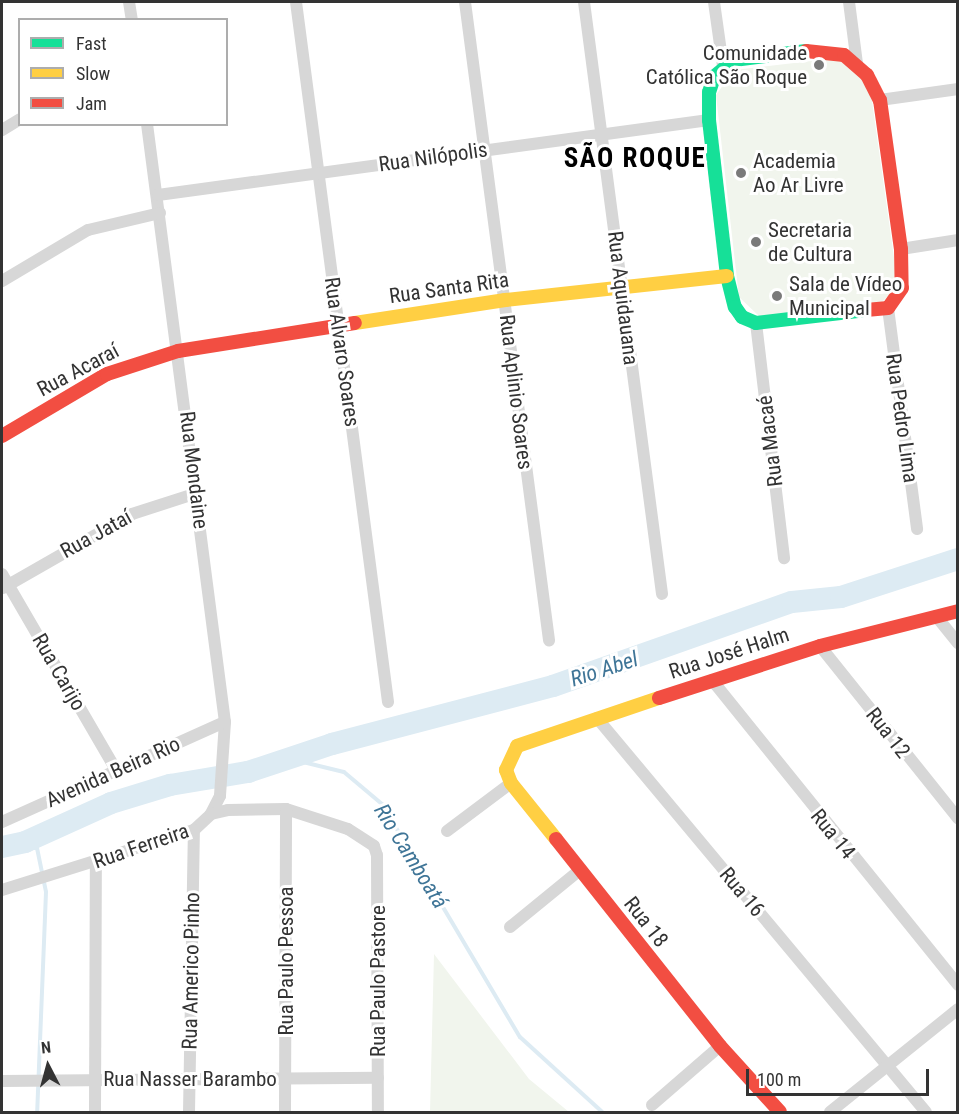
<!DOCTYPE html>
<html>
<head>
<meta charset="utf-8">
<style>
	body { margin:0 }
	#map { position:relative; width:959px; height:1114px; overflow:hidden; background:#fff; font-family:"Roboto Condensed",sans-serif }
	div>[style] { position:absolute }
	.green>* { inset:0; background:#f1f5ed }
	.stream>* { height:4px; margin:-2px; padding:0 2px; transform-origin:2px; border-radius:2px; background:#ddebf3 }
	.river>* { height:22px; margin:-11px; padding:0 11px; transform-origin:11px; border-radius:11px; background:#ddebf3 }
	.street>* { height:12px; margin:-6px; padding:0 6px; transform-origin:6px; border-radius:6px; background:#d7d7d7 }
	.fast>* { height:14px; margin:-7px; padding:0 7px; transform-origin:7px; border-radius:7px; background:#16e098 }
	.slow>* { height:14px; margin:-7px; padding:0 7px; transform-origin:7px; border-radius:7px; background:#ffcf43 }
	.jam>* { height:14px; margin:-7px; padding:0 7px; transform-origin:7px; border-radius:7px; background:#f24e42 }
	.dots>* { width:16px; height:16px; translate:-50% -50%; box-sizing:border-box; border:3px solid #fff; border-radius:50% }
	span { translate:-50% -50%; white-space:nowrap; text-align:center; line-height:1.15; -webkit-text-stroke:6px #fff; paint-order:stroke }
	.poi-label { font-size:21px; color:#333 }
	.right { translate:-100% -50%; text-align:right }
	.left { translate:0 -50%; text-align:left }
	.street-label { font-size:21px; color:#333 }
	.water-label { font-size:22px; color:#3f7597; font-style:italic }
	.district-label { font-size:27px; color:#000; font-weight:700; letter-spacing:1.5px }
	.frame { position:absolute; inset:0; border:3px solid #333; pointer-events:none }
	.legend { position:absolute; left:18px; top:18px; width:210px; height:108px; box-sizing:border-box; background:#fff; border:2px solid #adadad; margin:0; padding:8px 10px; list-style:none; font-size:18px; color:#333 }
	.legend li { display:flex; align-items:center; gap:12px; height:30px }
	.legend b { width:30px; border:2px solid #adadad }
	.north { position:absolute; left:18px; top:1036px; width:60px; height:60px; -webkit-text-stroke:4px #fff; paint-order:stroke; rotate:354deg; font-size:16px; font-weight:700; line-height:24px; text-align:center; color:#333 }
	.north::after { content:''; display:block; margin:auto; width:21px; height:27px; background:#333; clip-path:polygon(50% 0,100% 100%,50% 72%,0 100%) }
	.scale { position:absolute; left:746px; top:1069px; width:183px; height:27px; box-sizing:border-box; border:3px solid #333; border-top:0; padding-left:8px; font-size:18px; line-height:21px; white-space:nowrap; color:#333; -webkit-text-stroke:4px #fff; paint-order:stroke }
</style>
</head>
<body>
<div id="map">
	<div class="green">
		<i style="clip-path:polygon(837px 58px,870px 87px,898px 286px,880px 304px,759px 316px,739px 297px,716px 95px,734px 70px)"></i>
		<i style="clip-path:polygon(434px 954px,529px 1079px,569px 1112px,430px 1112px)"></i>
	</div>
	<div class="stream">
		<i style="left:248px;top:772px;width:56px;rotate:-10.3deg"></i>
		<i style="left:303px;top:762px;width:42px;rotate:13.7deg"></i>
		<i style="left:344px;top:772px;width:50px;rotate:40.1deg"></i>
		<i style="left:382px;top:804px;width:271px;rotate:59.4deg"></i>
		<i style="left:520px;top:1037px;width:111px;rotate:42.4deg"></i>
		<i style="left:2px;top:848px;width:35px"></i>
		<i style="left:37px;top:848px;width:45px;rotate:78.4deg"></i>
		<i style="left:46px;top:892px;width:220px;rotate:92.3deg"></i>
	</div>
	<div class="river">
		<i style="left:2px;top:847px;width:24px;rotate:-12deg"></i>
		<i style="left:25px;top:842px;width:94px;rotate:-24.4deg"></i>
		<i style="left:111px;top:803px;width:62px;rotate:-17deg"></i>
		<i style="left:170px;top:785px;width:79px;rotate:-9.5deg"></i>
		<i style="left:248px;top:772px;width:89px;rotate:-18.4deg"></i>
		<i style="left:332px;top:744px;width:228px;rotate:-14.7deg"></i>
		<i style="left:553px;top:686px;width:253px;rotate:-19.4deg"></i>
		<i style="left:792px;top:602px;width:49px;rotate:-5.8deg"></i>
		<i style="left:841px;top:597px;width:123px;rotate:-18deg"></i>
	</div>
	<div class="street">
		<i style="left:129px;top:2px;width:18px;rotate:81deg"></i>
		<i style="left:296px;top:2px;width:706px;rotate:82.51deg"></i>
		<i style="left:465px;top:2px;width:644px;rotate:82.5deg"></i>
		<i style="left:584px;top:2px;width:597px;rotate:82.49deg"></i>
		<i style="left:714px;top:2px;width:65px;rotate:82deg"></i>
		<i style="left:849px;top:2px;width:63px;rotate:82.6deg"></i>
		<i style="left:880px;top:100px;width:79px;rotate:-8deg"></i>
		<i style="left:147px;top:124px;width:603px;rotate:82.57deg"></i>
		<i style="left:225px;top:722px;width:74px;rotate:93.9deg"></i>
		<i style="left:220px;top:796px;width:20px;rotate:117deg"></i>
		<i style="left:2px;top:130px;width:21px;rotate:-31deg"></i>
		<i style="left:158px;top:195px;width:556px;rotate:-7.75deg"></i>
		<i style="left:901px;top:249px;width:58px;rotate:-9deg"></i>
		<i style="left:2px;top:281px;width:100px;rotate:-30.7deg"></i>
		<i style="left:88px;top:230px;width:74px;rotate:-13.3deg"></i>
		<i style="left:888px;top:308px;width:223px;rotate:82.5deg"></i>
		<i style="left:756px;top:323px;width:237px;rotate:83.2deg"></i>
		<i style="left:2px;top:574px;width:227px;rotate:59.8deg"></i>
		<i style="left:3px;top:588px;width:149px;rotate:-29.8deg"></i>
		<i style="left:132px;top:514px;width:68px;rotate:-17.9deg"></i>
		<i style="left:936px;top:616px;width:35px;rotate:51deg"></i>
		<i style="left:820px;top:646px;width:221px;rotate:51.3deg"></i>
		<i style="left:712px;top:680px;width:392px;rotate:51.1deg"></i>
		<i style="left:597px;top:718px;width:513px;rotate:50.14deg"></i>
		<i style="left:2px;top:822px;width:244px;rotate:-24.2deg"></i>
		<i style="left:447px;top:831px;width:80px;rotate:-36.9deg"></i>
		<i style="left:2px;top:890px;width:201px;rotate:-17.4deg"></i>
		<i style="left:194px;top:830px;width:23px;rotate:-43deg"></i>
		<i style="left:211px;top:814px;width:17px;rotate:-13deg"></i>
		<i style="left:228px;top:810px;width:58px;rotate:-1deg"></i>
		<i style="left:286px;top:809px;width:65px;rotate:17.9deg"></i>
		<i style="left:348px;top:829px;width:31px;rotate:33deg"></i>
		<i style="left:374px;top:846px;width:9px;rotate:72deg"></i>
		<i style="left:377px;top:855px;width:257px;rotate:89.8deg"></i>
		<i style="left:510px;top:927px;width:90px;rotate:-39.2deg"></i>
		<i style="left:2px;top:1081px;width:376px;rotate:-0.5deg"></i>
		<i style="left:652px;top:1105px;width:90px;rotate:-40.9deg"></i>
		<i style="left:95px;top:1112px;width:251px;rotate:-89.8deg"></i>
		<i style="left:189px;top:1112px;width:282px;rotate:-89deg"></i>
		<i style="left:285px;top:1112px;width:303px;rotate:-89.8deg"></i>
		<i style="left:830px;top:1112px;width:164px;rotate:-38.8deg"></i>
	</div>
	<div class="fast">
		<i style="left:806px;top:51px;width:73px;rotate:172.9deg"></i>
		<i style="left:734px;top:60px;width:26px;rotate:140deg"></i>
		<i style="left:714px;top:77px;width:16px;rotate:108deg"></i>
		<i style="left:709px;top:92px;width:28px;rotate:90deg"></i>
		<i style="left:709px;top:120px;width:157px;rotate:83.4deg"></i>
		<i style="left:727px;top:276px;width:32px;rotate:76deg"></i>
		<i style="left:735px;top:307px;width:12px;rotate:55deg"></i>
		<i style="left:742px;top:317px;width:15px;rotate:23deg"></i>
		<i style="left:756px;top:323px;width:111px;rotate:-6.7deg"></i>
	</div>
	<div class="slow">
		<i style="left:355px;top:323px;width:152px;rotate:-8.7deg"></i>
		<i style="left:505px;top:300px;width:223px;rotate:-6.2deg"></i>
		<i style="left:556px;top:839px;width:72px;rotate:-128.8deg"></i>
		<i style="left:511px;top:783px;width:14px;rotate:-111deg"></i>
		<i style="left:506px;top:770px;width:26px;rotate:-65deg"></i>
		<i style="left:517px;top:746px;width:150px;rotate:-18.7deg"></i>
	</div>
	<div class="jam">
		<i style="left:806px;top:51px;width:38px;rotate:6deg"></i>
		<i style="left:844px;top:55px;width:30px;rotate:41deg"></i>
		<i style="left:867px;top:75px;width:28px;rotate:63deg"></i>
		<i style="left:880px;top:100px;width:150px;rotate:82deg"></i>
		<i style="left:901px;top:249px;width:39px;rotate:89deg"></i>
		<i style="left:902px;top:288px;width:24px;rotate:125deg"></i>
		<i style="left:888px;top:308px;width:22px;rotate:175deg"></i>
		<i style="left:2px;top:436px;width:122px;rotate:-30.6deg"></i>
		<i style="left:107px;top:374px;width:75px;rotate:-17.9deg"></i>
		<i style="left:178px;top:351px;width:179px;rotate:-9deg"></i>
		<i style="left:659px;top:698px;width:169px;rotate:-17.9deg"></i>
		<i style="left:820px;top:646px;width:142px;rotate:-14.2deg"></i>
		<i style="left:556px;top:839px;width:264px;rotate:51.6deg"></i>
		<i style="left:720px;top:1046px;width:89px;rotate:47.7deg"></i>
	</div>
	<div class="dots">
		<i style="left:819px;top:65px;background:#7a7a7a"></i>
		<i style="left:741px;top:173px;background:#7a7a7a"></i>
		<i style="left:756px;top:242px;background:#7a7a7a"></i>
		<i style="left:777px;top:296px;background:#7a7a7a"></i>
	</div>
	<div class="poi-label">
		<span class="right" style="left:807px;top:65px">Comunidade<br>Católica São Roque</span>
		<span class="left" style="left:753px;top:173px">Academia<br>Ao Ar Livre</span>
		<span class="left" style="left:768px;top:242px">Secretaria<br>de Cultura</span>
		<span class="left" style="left:789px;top:296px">Sala de Vídeo<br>Municipal</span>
	</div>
	<div class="street-label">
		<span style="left:433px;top:157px;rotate:-8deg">Rua Nilópolis</span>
		<span style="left:449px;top:288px;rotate:-8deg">Rua Santa Rita</span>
		<span style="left:623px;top:298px;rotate:83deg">Rua Aquidauana</span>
		<span style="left:342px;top:352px;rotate:82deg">Rua Alvaro Soares</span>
		<span style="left:78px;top:370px;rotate:-28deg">Rua Acaraí</span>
		<span style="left:516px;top:392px;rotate:83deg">Rua Aplinio Soares</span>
		<span style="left:902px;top:418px;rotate:82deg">Rua Pedro Lima</span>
		<span style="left:770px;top:441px;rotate:-97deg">Rua Macaé</span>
		<span style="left:194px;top:470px;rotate:83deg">Rua Mondaine</span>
		<span style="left:96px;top:534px;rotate:-29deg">Rua Jataí</span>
		<span style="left:729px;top:653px;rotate:-18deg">Rua José Halm</span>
		<span style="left:59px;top:672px;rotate:60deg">Rua Carijo</span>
		<span style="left:888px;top:733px;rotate:52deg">Rua 12</span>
		<span style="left:113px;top:772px;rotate:-24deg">Avenida Beira Rio</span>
		<span style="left:833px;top:834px;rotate:51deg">Rua 14</span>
		<span style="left:141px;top:846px;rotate:-19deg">Rua Ferreira</span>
		<span style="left:742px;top:892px;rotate:50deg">Rua 16</span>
		<span style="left:646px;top:922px;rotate:52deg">Rua 18</span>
		<span style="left:286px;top:961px;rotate:-90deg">Rua Paulo Pessoa</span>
		<span style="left:191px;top:971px;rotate:-89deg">Rua Americo Pinho</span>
		<span style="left:378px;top:981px;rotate:-90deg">Rua Paulo Pastore</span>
		<span style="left:190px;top:1079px">Rua Nasser Barambo</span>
	</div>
	<div class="water-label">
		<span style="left:604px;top:669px;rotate:-18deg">Rio Abel</span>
		<span style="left:411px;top:856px;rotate:58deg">Rio Camboatá</span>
	</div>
	<div class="district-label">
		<span style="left:635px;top:159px">SÃO ROQUE</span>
	</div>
	<div class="frame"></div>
	<ul class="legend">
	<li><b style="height:8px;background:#16e098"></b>Fast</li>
	<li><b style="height:8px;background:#ffcf43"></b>Slow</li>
	<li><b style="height:8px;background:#f24e42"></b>Jam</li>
	</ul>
	<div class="north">N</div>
	<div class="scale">100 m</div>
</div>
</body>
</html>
